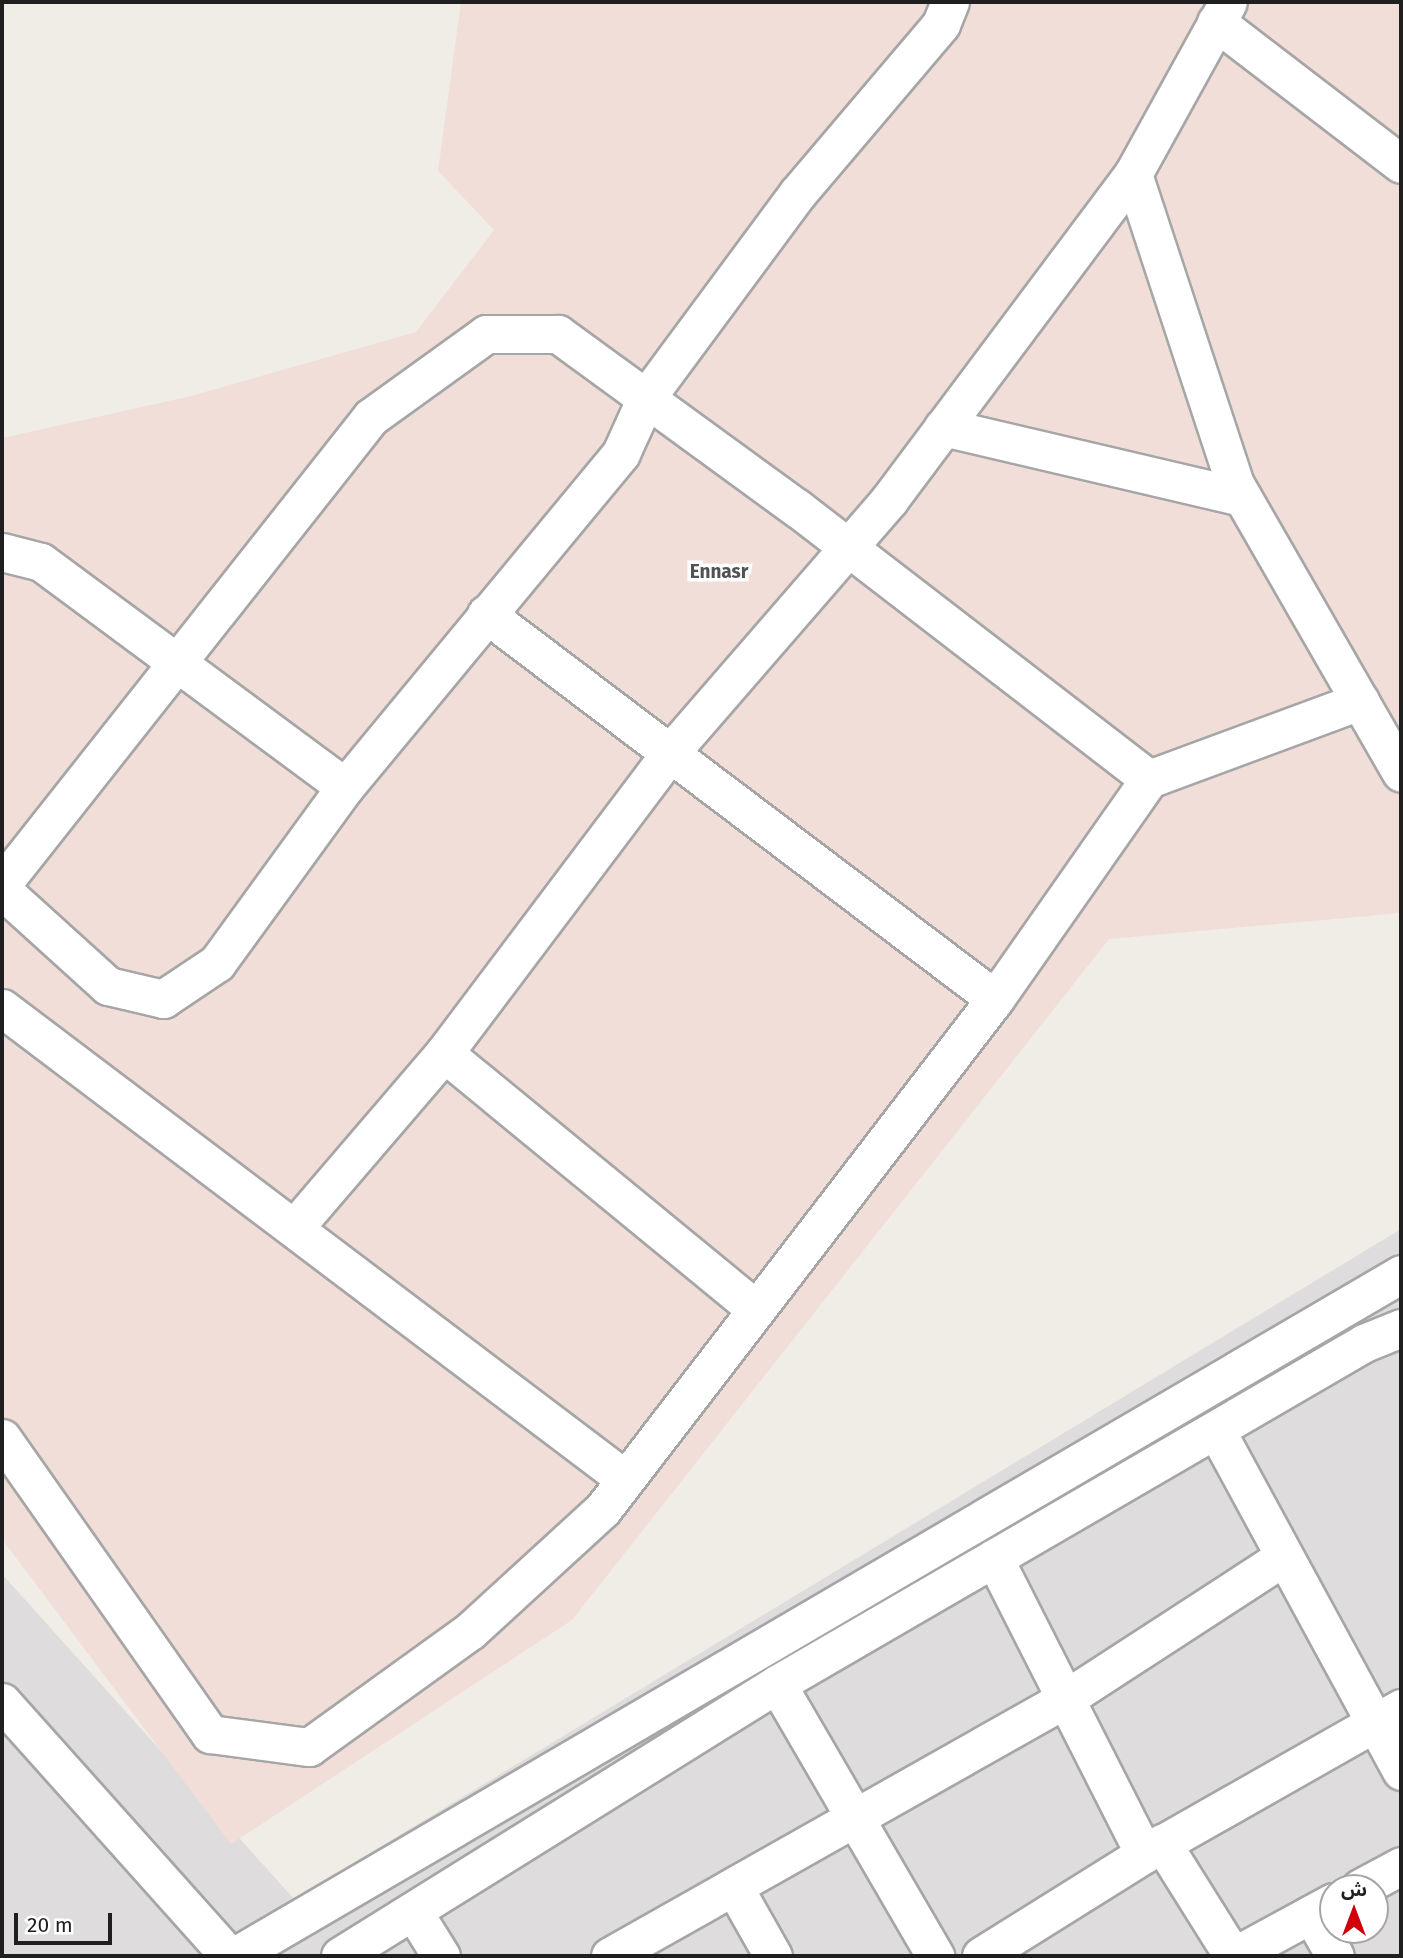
<!DOCTYPE html>
<html>
<head>
<meta charset="utf-8">
<style>
	body { margin:0 }
	#map { position:relative; width:1403px; height:1958px; overflow:hidden; background:#f0ece6; font-family:"Fira Sans","Noto Sans Arabic",sans-serif }
	div>[style] { position:absolute }
	.residential>* { inset:0; background:#dedcdc }
	.military>* { inset:0; background:#f2ded9 }
	.roads { filter:drop-shadow(2px 0 #a6a6a6) drop-shadow(-2px 0 #a6a6a6) drop-shadow(0 2px #a6a6a6) drop-shadow(0 -2px #a6a6a6) }
	.minor>* { height:37px; margin:-18.5px; padding:0 18.5px; transform-origin:18.5px; border-radius:18.5px; background:#fff }
	span { translate:-50% -50%; white-space:nowrap; text-align:center; line-height:1.15; -webkit-text-stroke:7px #fff; paint-order:stroke }
	.neighbourhood-label { font-size:19px; color:#525252; font-weight:700 }
	.frame { position:absolute; inset:0; border:4px solid #1f1f1f; pointer-events:none }
	.north { position:absolute; left:1319px; top:1874px; width:70px; height:70px; box-sizing:border-box; background:#fff; border:2px solid #a5a5a5; border-radius:50%; rotate:0deg; font-size:19px; font-weight:700; line-height:28px; text-align:center; color:#1f1f1f }
	.north::after { content:''; display:block; margin:auto; width:24px; height:32px; background:#cf000b; clip-path:polygon(50% 0,100% 100%,50% 72%,0 100%) }
	.scale { position:absolute; left:14px; top:1913px; width:98px; height:32px; box-sizing:border-box; border:4px solid #1f1f1f; border-top:0; padding-left:9px; font-size:21px; line-height:24px; white-space:nowrap; color:#1f1f1f; -webkit-text-stroke:5px #fff; paint-order:stroke }
</style>
</head>
<body>
<div id="map">
	<div class="residential">
		<i style="clip-path:polygon(evenodd,1401px 1229px,1401px 1956px,2px 1956px,2px 1574px,294px 1899px,1401px 1229px,1333px 1888px,1375px 1888px,1375px 1930px,1333px 1930px,1333px 1888px)"></i>
	</div>
	<div class="military">
		<i style="clip-path:polygon(461px 2px,1401px 2px,1401px 913px,1109px 939px,572px 1620px,231px 1844px,2px 1539px,2px 438px,191px 396px,416px 332px,494px 230px,438px 171px)"></i>
	</div>
	<div class="roads">
		<div class="minor">
			<i style="left:1216px;top:22px;width:233px;rotate:37.5deg"></i>
			<i style="left:1133px;top:174px;width:326px;rotate:71.8deg"></i>
			<i style="left:1235px;top:484px;width:333px;rotate:60.1deg"></i>
			<i style="left:943px;top:427px;width:307px;rotate:13.2deg"></i>
			<i style="left:2px;top:552px;width:40px;rotate:14.4deg"></i>
			<i style="left:41px;top:562px;width:378px;rotate:36.5deg"></i>
			<i style="left:486px;top:614px;width:638px;rotate:37.1deg"></i>
			<i style="left:2px;top:884px;width:595px;rotate:-51.69deg"></i>
			<i style="left:371px;top:417px;width:142px;rotate:-35.8deg"></i>
			<i style="left:486px;top:334px;width:72px"></i>
			<i style="left:558px;top:334px;width:296px;rotate:36.1deg"></i>
			<i style="left:797px;top:508px;width:444px;rotate:37.6deg"></i>
			<i style="left:2px;top:890px;width:143px;rotate:42.2deg"></i>
			<i style="left:108px;top:986px;width:57px;rotate:13.3deg"></i>
			<i style="left:163px;top:999px;width:65px;rotate:-33.7deg"></i>
			<i style="left:217px;top:963px;width:218px;rotate:-54deg"></i>
			<i style="left:345px;top:787px;width:433px;rotate:-50.4deg"></i>
			<i style="left:621px;top:453px;width:60px;rotate:-65.6deg"></i>
			<i style="left:646px;top:398px;width:254px;rotate:-53.5deg"></i>
			<i style="left:797px;top:194px;width:223px;rotate:-49.7deg"></i>
			<i style="left:941px;top:24px;width:24px;rotate:-68deg"></i>
			<i style="left:2px;top:1008px;width:781px;rotate:37.09deg"></i>
			<i style="left:444px;top:1053px;width:400px;rotate:39.4deg"></i>
			<i style="left:295px;top:1227px;width:229px;rotate:-49.4deg"></i>
			<i style="left:444px;top:1053px;width:376px;rotate:-53deg"></i>
			<i style="left:670px;top:753px;width:335px;rotate:-49.1deg"></i>
			<i style="left:889px;top:500px;width:407px;rotate:-53.2deg"></i>
			<i style="left:1133px;top:174px;width:196px;rotate:-61.1deg"></i>
			<i style="left:1216px;top:1430px;width:388px;rotate:61.5deg"></i>
			<i style="left:2px;top:1438px;width:362px;rotate:54.9deg"></i>
			<i style="left:210px;top:1734px;width:100px;rotate:7.5deg"></i>
			<i style="left:309px;top:1747px;width:198px;rotate:-35.8deg"></i>
			<i style="left:470px;top:1631px;width:180px;rotate:-42.5deg"></i>
			<i style="left:603px;top:1509px;width:643px;rotate:-52.45deg"></i>
			<i style="left:995px;top:999px;width:269px;rotate:-55deg"></i>
			<i style="left:1149px;top:779px;width:225px;rotate:-20.3deg"></i>
			<i style="left:994px;top:1558px;width:332px;rotate:63.1deg"></i>
			<i style="left:777px;top:1684px;width:315px;rotate:59.8deg"></i>
			<i style="left:2px;top:1702px;width:341px;rotate:48.2deg"></i>
			<i style="left:1162px;top:1843px;width:133px;rotate:57.9deg"></i>
			<i style="left:734px;top:1887px;width:79px;rotate:60.5deg"></i>
			<i style="left:1360px;top:1888px;width:47px;rotate:-28.2deg"></i>
			<i style="left:413px;top:1911px;width:53px;rotate:58.1deg"></i>
			<i style="left:1311px;top:1914px;width:48px;rotate:60.3deg"></i>
			<i style="left:235px;top:1956px;width:1351px;rotate:-30.32deg"></i>
			<i style="left:340px;top:1956px;width:515px;rotate:-31.9deg"></i>
			<i style="left:777px;top:1684px;width:679px;rotate:-30.15deg"></i>
			<i style="left:1364px;top:1343px;width:40px;rotate:-22deg"></i>
			<i style="left:610px;top:1956px;width:523px;rotate:-29.46deg"></i>
			<i style="left:1065px;top:1699px;width:261px;rotate:-33deg"></i>
			<i style="left:981px;top:1956px;width:192px;rotate:-32deg"></i>
			<i style="left:1144px;top:1854px;width:296px;rotate:-29.6deg"></i>
			<i style="left:1234px;top:1956px;width:113px;rotate:-28.6deg"></i>
		</div>
	</div>
	<div class="neighbourhood-label">
		<span style="left:719px;top:572px">Ennasr</span>
	</div>
	<div class="frame"></div>
	<div class="north">ش</div>
	<div class="scale">20 m</div>
</div>
</body>
</html>
